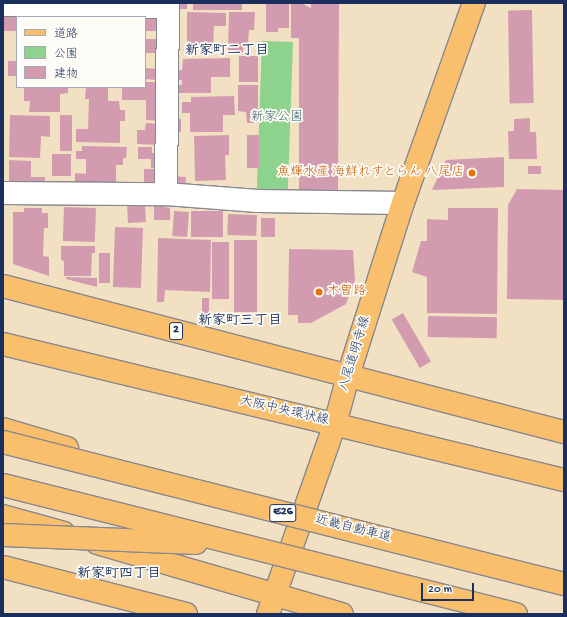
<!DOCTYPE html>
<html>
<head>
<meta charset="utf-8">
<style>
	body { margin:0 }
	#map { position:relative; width:567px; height:617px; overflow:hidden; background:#f2e0c3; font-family:"Gochi Hand","Klee One",sans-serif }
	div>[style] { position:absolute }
	.green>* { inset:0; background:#8dd28d; transform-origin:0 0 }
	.building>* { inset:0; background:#d39baf; transform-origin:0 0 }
	.roads { filter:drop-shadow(1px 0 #868890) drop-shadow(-1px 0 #868890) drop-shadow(0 1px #868890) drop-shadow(0 -1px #868890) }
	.minor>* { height:22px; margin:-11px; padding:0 11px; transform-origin:11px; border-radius:11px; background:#fff }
	.major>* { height:22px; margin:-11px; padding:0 11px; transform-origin:11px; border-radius:11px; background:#f9bf6d }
	.highway>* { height:22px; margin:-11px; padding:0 11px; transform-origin:11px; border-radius:11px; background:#f9bf6d }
	.bridges { filter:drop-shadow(1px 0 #868890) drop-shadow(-1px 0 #868890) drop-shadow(0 1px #868890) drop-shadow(0 -1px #868890) }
	.highway-bridge>* { height:22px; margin:-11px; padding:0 11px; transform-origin:11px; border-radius:11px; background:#f9bf6d }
	.dots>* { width:11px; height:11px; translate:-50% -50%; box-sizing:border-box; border:2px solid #fdfcf7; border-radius:50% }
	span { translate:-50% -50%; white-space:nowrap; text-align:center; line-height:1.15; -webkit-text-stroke:3.5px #fdfcf7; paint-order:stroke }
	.shield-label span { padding:1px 3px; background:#fdfcf7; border:1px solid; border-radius:3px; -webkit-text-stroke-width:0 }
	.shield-label { font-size:12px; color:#1b2f5e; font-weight:700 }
	.park-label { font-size:13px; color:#3d606c }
	.food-label { font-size:13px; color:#c56008 }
	.right { translate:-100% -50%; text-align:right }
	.left { translate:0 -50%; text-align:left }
	.street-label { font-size:13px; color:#1b2f5e }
	.neighbourhood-label { font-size:14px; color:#1b2f5e; font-weight:700 }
	.frame { position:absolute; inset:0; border:4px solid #1b2f5e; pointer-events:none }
	.legend { position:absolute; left:16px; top:16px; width:130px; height:72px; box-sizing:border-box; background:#fdfcf7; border:1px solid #a3aaba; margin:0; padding:5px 7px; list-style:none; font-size:12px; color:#1b2f5e }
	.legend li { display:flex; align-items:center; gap:8px; height:20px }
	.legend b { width:20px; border:1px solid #a3aaba }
	.scale { position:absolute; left:421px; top:583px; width:53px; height:18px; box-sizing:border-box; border:2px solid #1b2f5e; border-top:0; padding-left:5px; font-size:12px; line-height:14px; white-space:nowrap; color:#1b2f5e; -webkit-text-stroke:3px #fdfcf7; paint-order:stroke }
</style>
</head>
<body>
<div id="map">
	<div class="green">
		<i style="left:262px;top:41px;width:31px;height:153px;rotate:2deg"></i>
	</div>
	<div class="building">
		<i style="left:173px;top:3px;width:14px;height:6px"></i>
		<i style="left:193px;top:3px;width:49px;height:7px"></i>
		<i style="clip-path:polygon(266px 3px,289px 3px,289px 28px,278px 28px,278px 32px,266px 32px)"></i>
		<i style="clip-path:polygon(291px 3px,301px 3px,311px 8px,311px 3px,339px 3px,338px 191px,299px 191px,299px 38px,291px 38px)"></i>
		<i style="clip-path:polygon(3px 9px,28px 9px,28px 17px,17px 17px,17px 31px,3px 31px)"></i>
		<i style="clip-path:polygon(159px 10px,158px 31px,145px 31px,145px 17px)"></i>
		<i style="left:532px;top:10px;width:93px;height:24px;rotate:89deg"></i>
		<i style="clip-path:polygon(187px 12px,226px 13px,226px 26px,214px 26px,213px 49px,187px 49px)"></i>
		<i style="clip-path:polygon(229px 12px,255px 12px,254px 30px,249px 30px,248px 43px,243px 43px,243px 53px,228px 52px)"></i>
		<i style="left:145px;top:39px;width:15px;height:14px"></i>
		<i style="left:239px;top:56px;width:19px;height:26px"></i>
		<i style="clip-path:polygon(230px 58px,230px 77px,211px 77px,211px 93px,176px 93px,176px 85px,182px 85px,182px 80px,179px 80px,178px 70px,182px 70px,183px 59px)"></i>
		<i style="left:8px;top:61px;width:9px;height:15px"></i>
		<i style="left:145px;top:68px;width:13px;height:11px;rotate:4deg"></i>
		<i style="clip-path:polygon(145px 82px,162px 82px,161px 121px,146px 120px,146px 100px,122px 100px,122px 87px,145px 87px)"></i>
		<i style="clip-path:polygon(238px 85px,258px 85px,258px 123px,247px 123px,246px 112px,238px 111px)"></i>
		<i style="clip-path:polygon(68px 87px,68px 93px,60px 94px,60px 112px,29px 112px,30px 101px,24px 101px,24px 88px)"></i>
		<i style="clip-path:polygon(86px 87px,108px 87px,108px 101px,119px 101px,120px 110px,125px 110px,125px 121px,120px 121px,120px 143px,76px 142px,76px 129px,88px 129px,89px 99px,85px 99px)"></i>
		<i style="clip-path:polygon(234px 96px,235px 115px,223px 115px,223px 132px,190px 132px,190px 113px,182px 113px,182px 102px,191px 102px,191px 97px)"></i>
		<i style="clip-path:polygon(10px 115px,50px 116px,50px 137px,41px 136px,40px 158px,9px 157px)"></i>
		<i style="left:60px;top:115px;width:12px;height:36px"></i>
		<i style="clip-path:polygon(530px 118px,530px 132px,536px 132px,537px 159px,509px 159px,508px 131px,514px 131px,514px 119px)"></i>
		<i style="left:170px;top:119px;width:11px;height:13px"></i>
		<i style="clip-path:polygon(146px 123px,161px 124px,161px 145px,137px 144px,137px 130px,145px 130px)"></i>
		<i style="clip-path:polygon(229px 135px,229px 155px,225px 155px,226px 180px,195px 181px,194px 136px)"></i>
		<i style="left:247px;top:135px;width:12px;height:33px"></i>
		<i style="clip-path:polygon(82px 146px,127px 147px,126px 158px,123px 158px,123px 165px,116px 165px,116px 187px,75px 186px,75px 173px,86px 174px,86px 159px,76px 159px,76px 151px,82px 151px)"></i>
		<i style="clip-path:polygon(138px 147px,152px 147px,152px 153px,160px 153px,160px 168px,151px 168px,151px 159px,138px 159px)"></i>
		<i style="left:52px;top:154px;width:19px;height:22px"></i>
		<i style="clip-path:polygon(504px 157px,504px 187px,432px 190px,446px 160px)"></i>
		<i style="clip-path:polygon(9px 160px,31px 161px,31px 177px,45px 177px,45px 184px,9px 184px)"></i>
		<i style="left:528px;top:166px;width:13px;height:8px"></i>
		<i style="left:144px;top:169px;width:15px;height:16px"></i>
		<i style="left:169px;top:176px;width:17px;height:13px;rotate:3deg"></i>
		<i style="clip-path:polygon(517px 189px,564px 190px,564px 300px,507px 299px,508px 205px)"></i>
		<i style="clip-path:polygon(154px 197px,164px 197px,164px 207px,170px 208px,170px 220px,154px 220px)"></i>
		<i style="left:145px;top:204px;width:18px;height:18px;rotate:87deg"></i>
		<i style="left:64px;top:207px;width:32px;height:34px;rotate:2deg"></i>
		<i style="clip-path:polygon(24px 208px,42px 208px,42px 213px,48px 213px,48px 228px,44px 228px,43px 256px,49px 257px,49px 276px,13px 264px,13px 212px,24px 212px)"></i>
		<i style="clip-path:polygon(448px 208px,498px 208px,497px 314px,427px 313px,427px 277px,412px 272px,421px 241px,427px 241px,427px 219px,448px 220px)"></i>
		<i style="left:174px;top:211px;width:15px;height:25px;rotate:4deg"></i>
		<i style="left:223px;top:211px;width:26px;height:32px;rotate:90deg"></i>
		<i style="left:228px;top:214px;width:29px;height:21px;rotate:2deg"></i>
		<i style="left:261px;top:218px;width:14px;height:19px"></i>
		<i style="left:115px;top:227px;width:28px;height:60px;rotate:2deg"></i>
		<i style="clip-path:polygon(158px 238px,211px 240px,210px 292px,165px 290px,164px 302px,157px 302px)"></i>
		<i style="left:234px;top:240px;width:23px;height:72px"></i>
		<i style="left:212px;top:242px;width:17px;height:57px"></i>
		<i style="clip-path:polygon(61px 246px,95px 246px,95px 253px,92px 253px,91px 276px,64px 276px,64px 261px,61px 260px)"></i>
		<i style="clip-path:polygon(289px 249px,353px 250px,355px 280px,346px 304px,311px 323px,298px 323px,298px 315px,288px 315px)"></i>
		<i style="left:99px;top:253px;width:11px;height:30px"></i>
		<i style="clip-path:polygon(66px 277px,97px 278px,97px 287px,66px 279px)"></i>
		<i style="left:202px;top:298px;width:7px;height:17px"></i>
		<i style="left:403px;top:313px;width:56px;height:13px;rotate:60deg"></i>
		<i style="left:428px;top:316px;width:69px;height:21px;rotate:1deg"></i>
	</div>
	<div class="roads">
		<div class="minor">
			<i style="left:3px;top:5px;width:165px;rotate:0.7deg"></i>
			<i style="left:3px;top:193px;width:163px;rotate:0.4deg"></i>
			<i style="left:166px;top:194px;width:92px;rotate:4.4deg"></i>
			<i style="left:258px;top:201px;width:145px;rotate:0.8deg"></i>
			<i style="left:166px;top:194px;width:191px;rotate:-89.4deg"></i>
		</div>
		<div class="major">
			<i style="left:3px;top:286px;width:580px;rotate:14.59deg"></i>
			<i style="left:3px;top:344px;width:577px;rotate:13.63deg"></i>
			<i style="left:3px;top:516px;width:63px;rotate:15.6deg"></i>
			<i style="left:97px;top:543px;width:255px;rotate:16.2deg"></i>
			<i style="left:3px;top:567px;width:189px;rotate:14.4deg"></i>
			<i style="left:268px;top:614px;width:201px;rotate:-70.6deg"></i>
			<i style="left:335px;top:424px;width:50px;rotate:-74.8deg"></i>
			<i style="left:348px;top:376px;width:182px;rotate:-72.4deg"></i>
			<i style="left:403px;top:203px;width:212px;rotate:-70.5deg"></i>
		</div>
		<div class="highway">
			<i style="left:3px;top:429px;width:67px;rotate:16.5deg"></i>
		</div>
	</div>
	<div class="bridges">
		<div class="highway-bridge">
			<i style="left:3px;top:442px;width:579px;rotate:14.2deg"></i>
			<i style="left:3px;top:485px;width:529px;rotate:14.12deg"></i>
			<i style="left:3px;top:535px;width:193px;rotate:2.4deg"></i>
		</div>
	</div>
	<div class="dots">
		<i style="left:472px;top:173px;background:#e8710a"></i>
		<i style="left:319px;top:292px;background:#e8710a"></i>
	</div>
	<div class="shield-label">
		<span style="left:176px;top:331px">2</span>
		<span style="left:283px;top:513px">E26</span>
	</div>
	<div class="park-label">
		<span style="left:277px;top:118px">新家公園</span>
	</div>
	<div class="food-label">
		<span class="right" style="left:464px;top:173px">魚輝水産 海鮮れすとらん 八尾店</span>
		<span class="left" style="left:327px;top:292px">木曽路</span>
	</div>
	<div class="street-label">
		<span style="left:356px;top:354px;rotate:-73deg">八尾道明寺線</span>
		<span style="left:284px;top:412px;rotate:13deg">大阪中央環状線</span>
		<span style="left:353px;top:530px;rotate:14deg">近畿自動車道</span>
	</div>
	<div class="neighbourhood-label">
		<span style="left:227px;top:52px">新家町二丁目</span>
		<span style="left:240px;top:322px">新家町三丁目</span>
		<span style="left:119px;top:575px">新家町四丁目</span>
	</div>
	<div class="frame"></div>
	<ul class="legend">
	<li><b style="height:5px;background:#f9bf6d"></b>道路</li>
	<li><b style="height:11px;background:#8dd28d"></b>公園</li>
	<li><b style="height:11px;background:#d39baf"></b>建物</li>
	</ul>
	<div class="scale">20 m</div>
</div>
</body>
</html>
